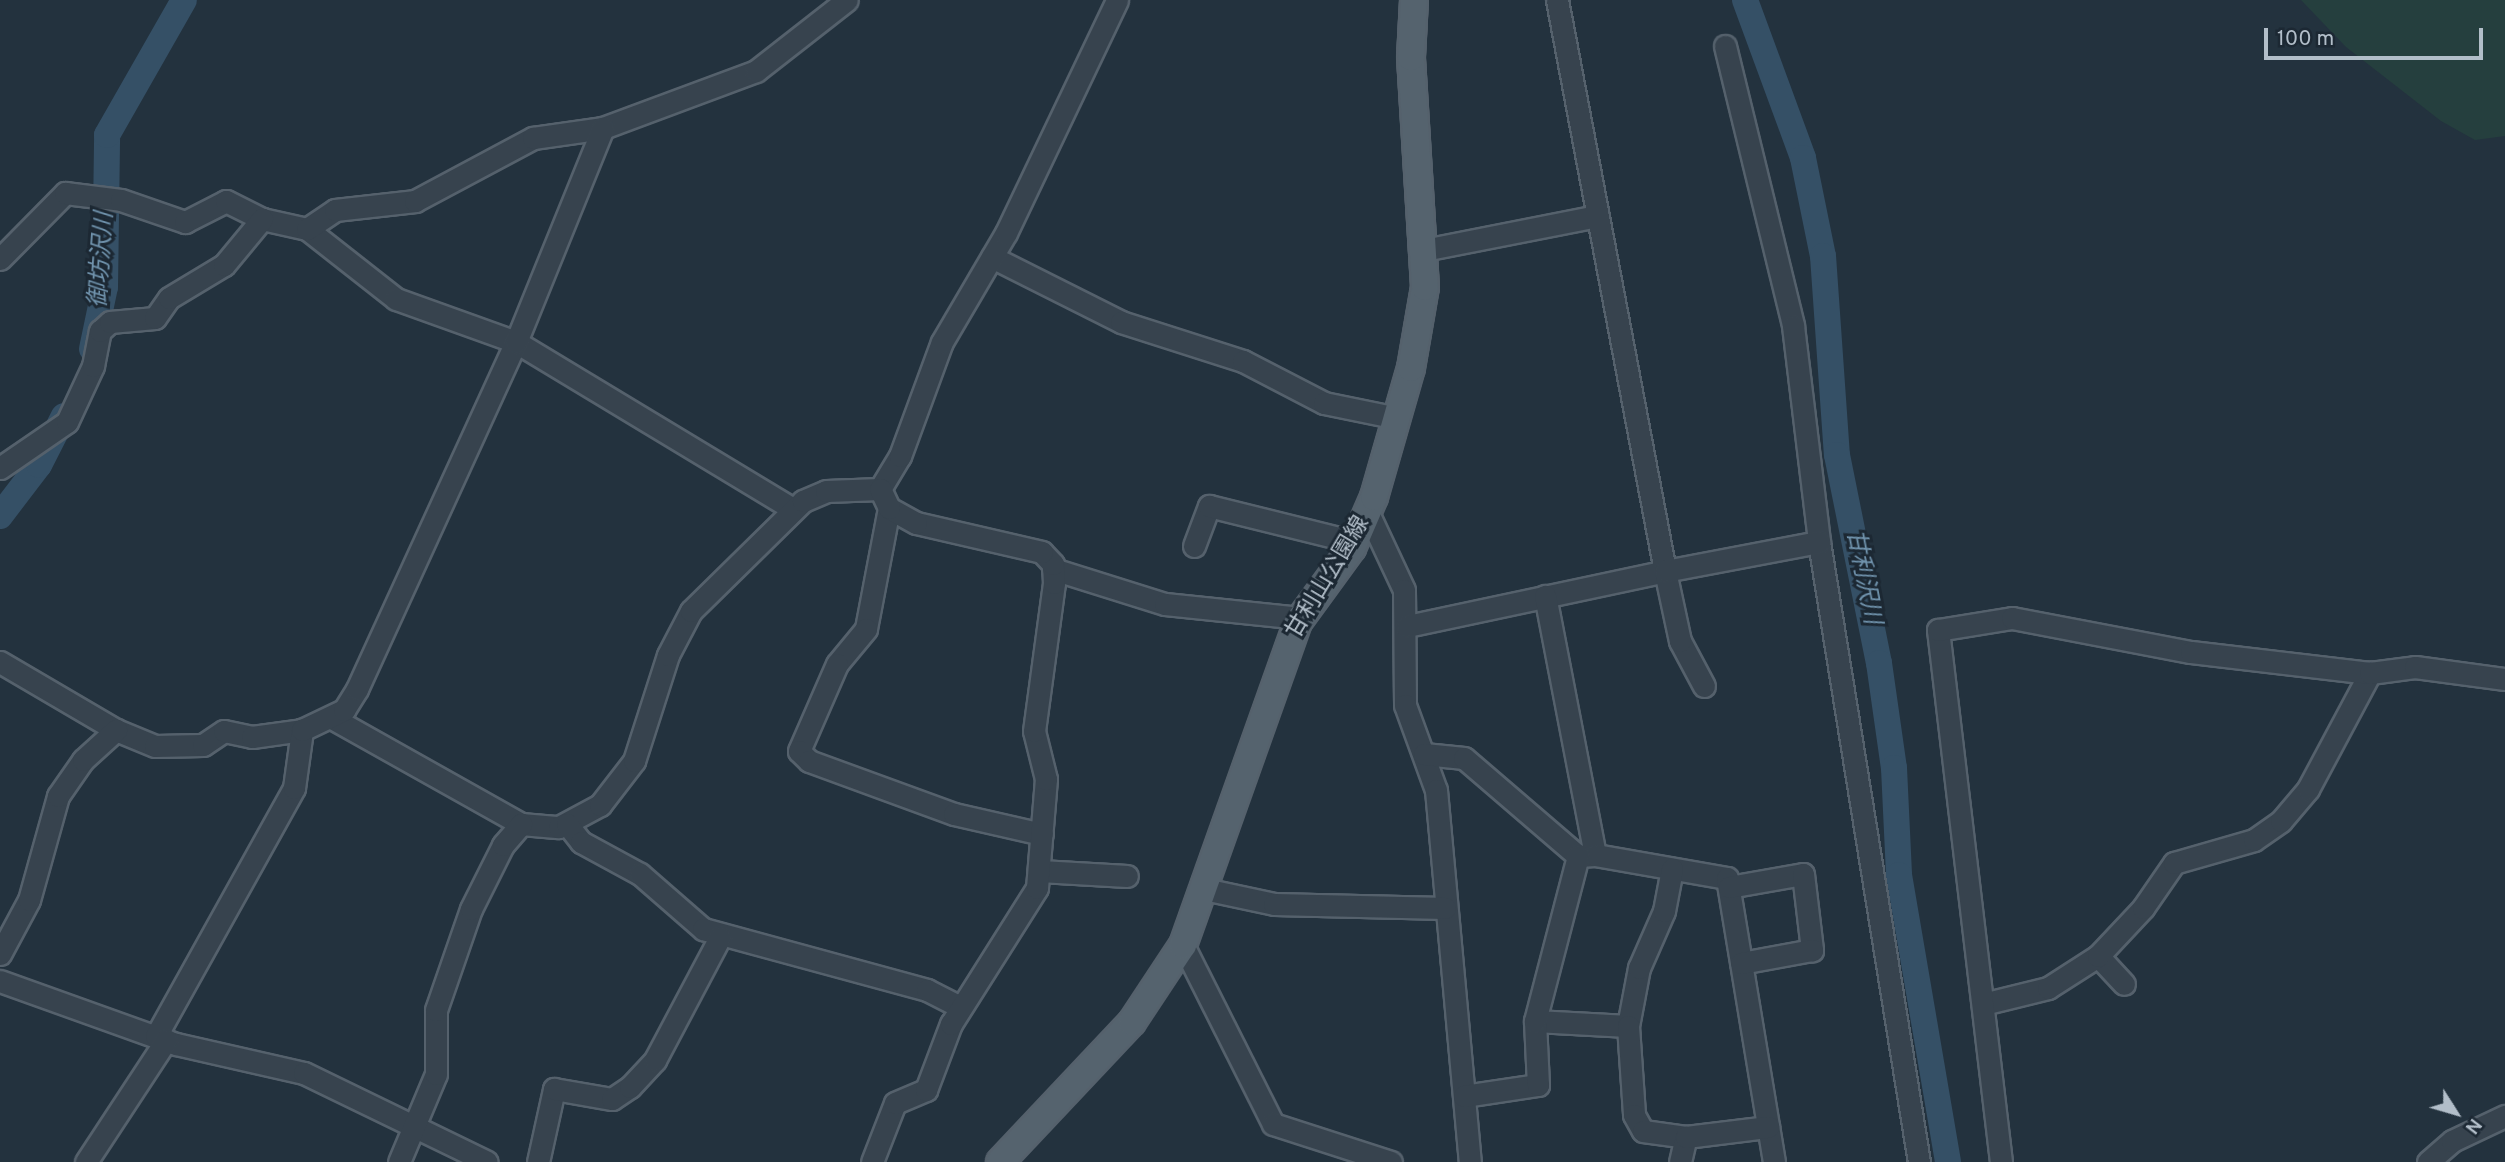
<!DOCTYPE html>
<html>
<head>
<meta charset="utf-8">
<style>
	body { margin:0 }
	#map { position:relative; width:2505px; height:1162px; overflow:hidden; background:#23323e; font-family:Overpass,"Noto Sans JP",sans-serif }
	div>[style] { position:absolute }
	.green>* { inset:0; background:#253f3e }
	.river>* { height:26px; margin:-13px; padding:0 13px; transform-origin:13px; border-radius:13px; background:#355066 }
	.roads { filter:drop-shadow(2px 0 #55616c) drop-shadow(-2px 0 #55616c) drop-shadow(0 2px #55616c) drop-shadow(0 -2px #55616c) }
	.minor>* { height:21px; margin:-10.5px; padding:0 10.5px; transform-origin:10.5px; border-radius:10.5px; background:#37434e }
	.major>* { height:26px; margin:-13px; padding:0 13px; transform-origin:13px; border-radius:13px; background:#55636e }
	span { translate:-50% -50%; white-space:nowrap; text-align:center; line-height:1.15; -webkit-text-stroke:6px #1c2833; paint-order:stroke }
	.street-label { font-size:23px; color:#b2bec9 }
	.water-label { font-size:24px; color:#7194ae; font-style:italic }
	.north { position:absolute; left:2421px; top:1078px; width:70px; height:70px; -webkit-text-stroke:5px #1c2833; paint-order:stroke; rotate:127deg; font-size:19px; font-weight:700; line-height:28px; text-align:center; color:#b2bec9 }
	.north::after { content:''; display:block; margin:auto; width:24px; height:32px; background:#b2bec9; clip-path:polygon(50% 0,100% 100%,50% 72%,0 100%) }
	.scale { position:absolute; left:2264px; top:28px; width:219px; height:32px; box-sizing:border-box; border:4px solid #b2bec9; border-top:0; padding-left:9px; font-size:21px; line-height:24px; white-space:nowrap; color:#b2bec9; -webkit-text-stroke:5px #1c2833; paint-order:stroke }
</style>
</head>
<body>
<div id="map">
	<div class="green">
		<i style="clip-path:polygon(2301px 0,2505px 0,2505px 136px,2475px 140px,2441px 121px,2346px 47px)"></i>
	</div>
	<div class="river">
		<i style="left:1745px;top:0;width:168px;rotate:69.8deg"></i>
		<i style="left:1803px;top:158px;width:100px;rotate:78.5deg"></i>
		<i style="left:1823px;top:256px;width:199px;rotate:86deg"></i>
		<i style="left:1837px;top:455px;width:212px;rotate:78.6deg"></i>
		<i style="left:1879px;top:663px;width:106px;rotate:81.9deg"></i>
		<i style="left:1894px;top:768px;width:107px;rotate:87.3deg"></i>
		<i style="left:1899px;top:875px;width:291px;rotate:80.3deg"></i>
		<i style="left:92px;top:349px;width:63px;rotate:-78.2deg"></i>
		<i style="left:105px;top:287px;width:152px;rotate:-89.2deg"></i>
		<i style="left:107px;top:135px;width:155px;rotate:-60.3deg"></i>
		<i style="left:0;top:516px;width:64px;rotate:-52.6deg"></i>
		<i style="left:39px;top:465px;width:55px;rotate:-63deg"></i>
	</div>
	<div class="roads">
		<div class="minor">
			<i style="left:1725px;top:46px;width:288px;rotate:76.3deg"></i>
			<i style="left:1793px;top:326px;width:218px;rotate:83.1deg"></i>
			<i style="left:1819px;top:542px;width:628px;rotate:80.84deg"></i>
			<i style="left:307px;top:229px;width:113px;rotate:38.2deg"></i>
			<i style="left:396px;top:299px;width:127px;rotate:19.7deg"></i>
			<i style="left:516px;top:342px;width:323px;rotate:31.1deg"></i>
			<i style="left:1424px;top:250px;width:177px;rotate:-11.1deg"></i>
			<i style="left:992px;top:257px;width:144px;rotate:26.7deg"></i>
			<i style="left:1121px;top:322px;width:128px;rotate:17.7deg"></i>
			<i style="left:1243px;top:361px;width:91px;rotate:27.4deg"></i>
			<i style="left:1324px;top:403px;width:75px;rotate:11.6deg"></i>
			<i style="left:0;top:259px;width:93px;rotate:-45.4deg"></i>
			<i style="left:65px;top:193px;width:56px;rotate:7.1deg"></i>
			<i style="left:121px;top:200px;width:68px;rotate:19deg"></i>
			<i style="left:185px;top:222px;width:46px;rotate:-27.1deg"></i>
			<i style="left:226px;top:201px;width:40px;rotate:26.6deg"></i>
			<i style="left:262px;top:219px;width:46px;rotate:12.5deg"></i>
			<i style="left:307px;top:229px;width:34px;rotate:-34deg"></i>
			<i style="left:335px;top:210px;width:81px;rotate:-6.4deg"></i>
			<i style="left:415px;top:201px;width:134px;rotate:-28.1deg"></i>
			<i style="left:533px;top:138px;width:71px;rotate:-8.1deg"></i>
			<i style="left:603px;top:128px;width:163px;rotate:-20.4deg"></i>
			<i style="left:756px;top:71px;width:115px;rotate:-38deg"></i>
			<i style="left:0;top:468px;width:81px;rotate:-34.5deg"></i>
			<i style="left:67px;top:422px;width:62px;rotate:-65.1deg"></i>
			<i style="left:93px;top:366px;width:36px;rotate:-79deg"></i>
			<i style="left:100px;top:331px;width:13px;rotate:-42deg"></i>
			<i style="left:110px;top:322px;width:45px;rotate:-5.1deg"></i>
			<i style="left:155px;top:318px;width:24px;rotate:-55deg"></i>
			<i style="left:169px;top:298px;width:64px;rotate:-31deg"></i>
			<i style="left:224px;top:265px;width:60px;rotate:-50.4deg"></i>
			<i style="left:880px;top:489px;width:39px;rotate:-59deg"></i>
			<i style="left:900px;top:456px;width:121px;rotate:-69.8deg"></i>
			<i style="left:942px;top:342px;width:126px;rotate:-59.6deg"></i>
			<i style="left:1006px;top:233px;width:258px;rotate:-64.5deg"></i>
			<i style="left:889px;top:508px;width:123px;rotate:100.8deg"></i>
			<i style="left:866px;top:629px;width:45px;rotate:129.6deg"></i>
			<i style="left:837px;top:664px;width:95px;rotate:113.6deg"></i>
			<i style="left:799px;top:751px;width:14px;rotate:45deg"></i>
			<i style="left:809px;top:761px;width:154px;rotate:20.1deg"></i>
			<i style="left:954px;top:814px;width:90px;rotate:12.8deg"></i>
			<i style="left:1368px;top:513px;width:85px;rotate:64.9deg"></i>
			<i style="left:1404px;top:590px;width:115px;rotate:89.5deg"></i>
			<i style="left:1405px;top:705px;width:90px;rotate:70deg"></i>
			<i style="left:1436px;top:790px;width:374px;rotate:84.8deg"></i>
			<i style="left:1194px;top:546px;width:43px;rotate:-69.4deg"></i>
			<i style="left:1209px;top:506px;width:150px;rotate:13.9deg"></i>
			<i style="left:1053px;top:569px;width:117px;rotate:17.4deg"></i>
			<i style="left:1165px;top:604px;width:136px;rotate:5.9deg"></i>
			<i style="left:1407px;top:626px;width:264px;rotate:-12deg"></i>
			<i style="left:1665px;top:571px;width:581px;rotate:-100.71deg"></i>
			<i style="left:0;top:662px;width:134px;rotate:30.4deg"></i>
			<i style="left:116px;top:730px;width:42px;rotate:22.3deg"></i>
			<i style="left:155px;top:746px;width:48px;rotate:-1.2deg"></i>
			<i style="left:203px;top:745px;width:25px;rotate:-34deg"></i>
			<i style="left:224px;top:731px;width:29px;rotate:12deg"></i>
			<i style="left:252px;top:737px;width:50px;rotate:-8deg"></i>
			<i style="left:1704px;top:686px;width:51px;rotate:-118.1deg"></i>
			<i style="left:1680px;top:641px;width:72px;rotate:-102.1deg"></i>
			<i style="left:1665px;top:571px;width:157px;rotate:-10.7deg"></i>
			<i style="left:332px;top:718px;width:217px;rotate:29.3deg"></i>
			<i style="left:521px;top:824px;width:38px;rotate:5deg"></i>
			<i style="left:559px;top:827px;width:47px;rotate:-28.2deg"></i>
			<i style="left:600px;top:805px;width:56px;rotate:-52.3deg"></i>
			<i style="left:634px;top:761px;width:111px;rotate:-72.2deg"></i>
			<i style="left:668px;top:655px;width:50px;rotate:-62.4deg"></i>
			<i style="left:691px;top:611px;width:157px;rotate:-44.5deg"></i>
			<i style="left:803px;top:501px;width:25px;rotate:-23deg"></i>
			<i style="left:826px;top:491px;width:54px;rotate:-2.1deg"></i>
			<i style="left:1424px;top:754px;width:40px;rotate:5.7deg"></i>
			<i style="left:1464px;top:758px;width:150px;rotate:40.7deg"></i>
			<i style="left:1578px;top:856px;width:17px;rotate:-3deg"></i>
			<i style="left:1595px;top:855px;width:264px;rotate:-100.9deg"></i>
			<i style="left:567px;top:824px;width:23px;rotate:52deg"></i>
			<i style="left:581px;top:842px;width:67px;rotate:28.5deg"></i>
			<i style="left:640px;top:874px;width:84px;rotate:41.1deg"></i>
			<i style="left:703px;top:929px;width:232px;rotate:15.2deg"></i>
			<i style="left:927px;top:990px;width:38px;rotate:27deg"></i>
			<i style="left:1595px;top:855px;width:134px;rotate:9.9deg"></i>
			<i style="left:1727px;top:878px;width:288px;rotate:80.6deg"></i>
			<i style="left:1040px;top:871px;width:87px;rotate:3.3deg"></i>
			<i style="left:1729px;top:887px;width:75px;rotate:-10deg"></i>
			<i style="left:1803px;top:874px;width:77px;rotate:83.2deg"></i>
			<i style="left:1812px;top:950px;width:72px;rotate:169.6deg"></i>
			<i style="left:1204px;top:889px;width:72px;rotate:12.1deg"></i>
			<i style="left:1274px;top:904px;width:171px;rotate:1.3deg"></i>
			<i style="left:1183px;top:945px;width:200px;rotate:63.3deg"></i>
			<i style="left:1273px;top:1124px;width:124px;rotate:17.9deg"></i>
			<i style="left:0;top:954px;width:61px;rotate:-61.8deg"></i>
			<i style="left:29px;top:900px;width:108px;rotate:-74.4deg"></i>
			<i style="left:58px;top:796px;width:44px;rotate:-55.2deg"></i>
			<i style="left:83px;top:760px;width:45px;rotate:-42.3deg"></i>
			<i style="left:2098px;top:956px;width:38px;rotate:47deg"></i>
			<i style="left:0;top:981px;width:187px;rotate:19.7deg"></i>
			<i style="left:176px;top:1044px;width:131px;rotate:12.8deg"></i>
			<i style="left:304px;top:1073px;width:203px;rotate:25.9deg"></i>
			<i style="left:1983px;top:1004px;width:67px;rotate:-13.8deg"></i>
			<i style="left:2048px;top:988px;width:59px;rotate:-32.6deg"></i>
			<i style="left:2098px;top:956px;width:66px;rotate:-46.8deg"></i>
			<i style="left:2143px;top:908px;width:55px;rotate:-55.4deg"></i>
			<i style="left:2174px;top:863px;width:83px;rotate:-16deg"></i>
			<i style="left:2254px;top:840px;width:33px;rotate:-35deg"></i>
			<i style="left:2281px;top:821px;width:42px;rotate:-49.8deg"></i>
			<i style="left:2308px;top:789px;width:132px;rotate:-61.9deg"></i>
			<i style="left:1535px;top:1021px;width:93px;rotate:3.1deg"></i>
			<i style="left:1628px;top:1026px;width:59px;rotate:-79.3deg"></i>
			<i style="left:1639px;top:968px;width:62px;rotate:-66.3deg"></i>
			<i style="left:1664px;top:911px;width:43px;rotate:-79.2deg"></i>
			<i style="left:1628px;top:1026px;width:89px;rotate:86.1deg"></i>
			<i style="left:1634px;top:1115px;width:18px;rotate:61deg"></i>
			<i style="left:1643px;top:1131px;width:43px;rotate:7.9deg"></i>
			<i style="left:156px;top:1036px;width:284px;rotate:-60.9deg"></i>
			<i style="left:294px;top:788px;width:59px;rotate:-82.1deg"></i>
			<i style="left:302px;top:730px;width:47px;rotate:-25.5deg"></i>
			<i style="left:344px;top:710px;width:25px;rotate:-58deg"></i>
			<i style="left:357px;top:689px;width:382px;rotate:-65.4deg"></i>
			<i style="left:516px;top:342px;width:231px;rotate:-67.9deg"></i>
			<i style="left:1464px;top:1096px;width:75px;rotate:-8.5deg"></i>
			<i style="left:1538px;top:1085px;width:64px;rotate:-92.7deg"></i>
			<i style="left:1535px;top:1021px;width:171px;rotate:-75.4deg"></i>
			<i style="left:86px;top:1162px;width:146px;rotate:-56.7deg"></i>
			<i style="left:399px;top:1162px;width:95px;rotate:-67.2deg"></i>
			<i style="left:436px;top:1074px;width:64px;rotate:-90deg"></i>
			<i style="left:436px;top:1010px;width:107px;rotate:-70.9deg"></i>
			<i style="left:471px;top:909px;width:72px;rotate:-63.4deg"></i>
			<i style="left:503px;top:845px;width:28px;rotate:-49deg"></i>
			<i style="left:538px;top:1162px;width:75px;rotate:-77.6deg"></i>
			<i style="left:554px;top:1089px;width:59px;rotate:9.8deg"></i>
			<i style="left:612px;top:1099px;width:22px;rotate:-34deg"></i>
			<i style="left:630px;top:1087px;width:37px;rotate:-47deg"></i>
			<i style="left:655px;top:1060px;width:139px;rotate:-62.1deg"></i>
			<i style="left:872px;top:1162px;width:63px;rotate:-68.7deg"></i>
			<i style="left:895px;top:1103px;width:34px;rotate:-23deg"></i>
			<i style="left:926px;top:1090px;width:71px;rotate:-69.3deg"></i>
			<i style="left:951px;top:1024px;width:161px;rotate:-57.7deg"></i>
			<i style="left:1037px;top:888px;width:109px;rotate:-85.3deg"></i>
			<i style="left:1046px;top:779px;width:49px;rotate:-104deg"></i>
			<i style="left:1034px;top:731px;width:149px;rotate:-82.3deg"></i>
			<i style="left:1054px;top:583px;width:19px;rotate:-93deg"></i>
			<i style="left:1053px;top:564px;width:16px;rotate:-133deg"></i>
			<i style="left:1042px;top:552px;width:129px;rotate:-167deg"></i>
			<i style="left:916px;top:523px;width:31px;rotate:-151deg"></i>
			<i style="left:889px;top:508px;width:21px;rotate:-115deg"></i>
			<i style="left:1680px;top:1162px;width:26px;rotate:-77deg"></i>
			<i style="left:1686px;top:1137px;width:83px;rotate:-7deg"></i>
			<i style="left:2001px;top:1162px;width:536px;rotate:-96.75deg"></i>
			<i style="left:1938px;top:630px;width:75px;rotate:-9.2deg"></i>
			<i style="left:2012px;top:618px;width:182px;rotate:10.8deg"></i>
			<i style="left:2191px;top:652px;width:180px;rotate:6.7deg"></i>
			<i style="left:2370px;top:673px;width:45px;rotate:-7.6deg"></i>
			<i style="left:2415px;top:667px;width:91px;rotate:7.6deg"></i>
			<i style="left:2428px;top:1162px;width:32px;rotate:-41deg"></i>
			<i style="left:2452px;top:1141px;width:59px;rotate:-25.3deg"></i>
		</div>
		<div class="major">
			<i style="left:1000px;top:1162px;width:192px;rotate:-46.7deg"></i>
			<i style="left:1132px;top:1022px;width:92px;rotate:-56.5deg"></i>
			<i style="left:1183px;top:945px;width:343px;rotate:-70.4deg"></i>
			<i style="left:1298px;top:622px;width:92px;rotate:-53.9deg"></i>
			<i style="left:1352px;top:548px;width:56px;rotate:-66.7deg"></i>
			<i style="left:1374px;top:497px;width:134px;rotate:-74deg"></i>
			<i style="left:1411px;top:368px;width:82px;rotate:-80.2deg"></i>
			<i style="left:1425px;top:287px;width:230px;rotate:-93.5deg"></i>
			<i style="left:1411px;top:57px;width:57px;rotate:-87deg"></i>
		</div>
	</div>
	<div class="street-label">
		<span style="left:1329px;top:578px;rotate:-59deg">甘利山公園線</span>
	</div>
	<div class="water-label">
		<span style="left:103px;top:260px;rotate:-86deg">御坊沢川</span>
		<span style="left:1862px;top:577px;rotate:79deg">甘利沢川</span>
	</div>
	<div class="north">N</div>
	<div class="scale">100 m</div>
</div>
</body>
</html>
